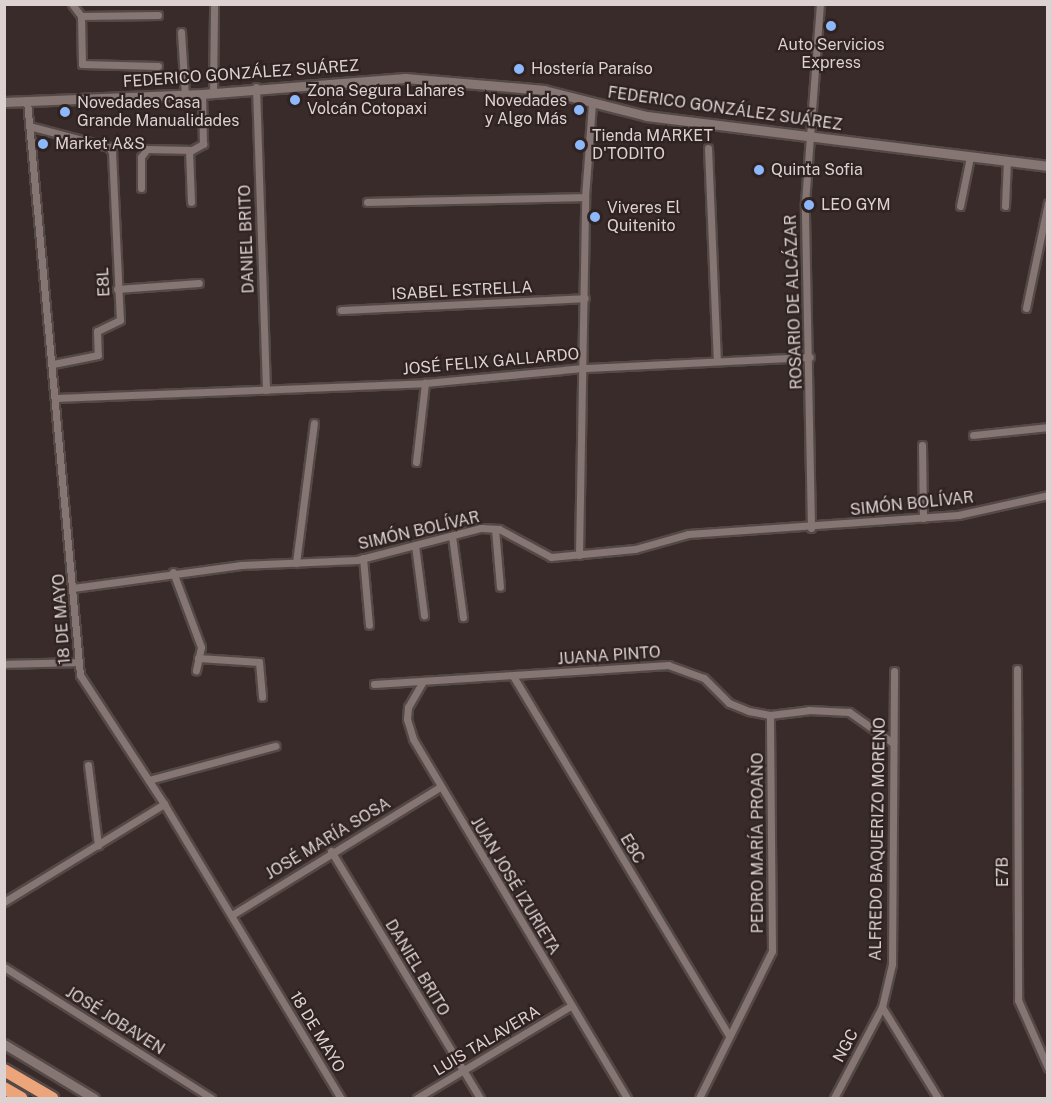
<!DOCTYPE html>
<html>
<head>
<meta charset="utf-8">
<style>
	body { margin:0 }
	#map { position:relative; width:1052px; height:1103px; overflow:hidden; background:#392b2a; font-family:"Public Sans",sans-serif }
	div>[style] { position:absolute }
	.roads { filter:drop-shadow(2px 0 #544947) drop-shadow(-2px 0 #544947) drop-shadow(0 2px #544947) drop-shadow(0 -2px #544947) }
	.street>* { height:7px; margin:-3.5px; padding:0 3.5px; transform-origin:3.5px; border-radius:3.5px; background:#857573 }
	.secondary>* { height:9px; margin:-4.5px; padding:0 4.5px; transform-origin:4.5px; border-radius:4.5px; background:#857573 }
	.highway>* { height:12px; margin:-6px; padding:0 6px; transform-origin:6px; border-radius:6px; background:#eca57b }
	.dots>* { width:16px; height:16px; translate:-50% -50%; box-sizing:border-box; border:3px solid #2f2220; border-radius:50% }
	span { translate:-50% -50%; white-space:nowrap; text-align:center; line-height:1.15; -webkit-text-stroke:4.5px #2f2220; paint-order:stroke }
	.poi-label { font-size:16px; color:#dbd2d1 }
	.left { translate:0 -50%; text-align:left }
	.right { translate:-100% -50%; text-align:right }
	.street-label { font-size:16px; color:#dbd2d1 }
	.frame { position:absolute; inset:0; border:6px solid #dbd2d1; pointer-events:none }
</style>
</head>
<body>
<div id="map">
	<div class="roads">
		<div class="street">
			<i style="left:72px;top:4px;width:15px;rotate:53deg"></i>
			<i style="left:81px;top:16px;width:48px;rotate:88.8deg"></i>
			<i style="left:82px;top:64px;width:76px;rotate:1.5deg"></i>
			<i style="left:81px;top:16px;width:77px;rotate:-0.7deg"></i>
			<i style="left:181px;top:32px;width:63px;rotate:86.4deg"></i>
			<i style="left:256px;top:87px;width:303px;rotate:88.1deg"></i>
			<i style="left:213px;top:93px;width:86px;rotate:-89.3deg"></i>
			<i style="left:27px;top:101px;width:576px;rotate:84.72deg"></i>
			<i style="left:80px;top:675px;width:154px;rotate:56.9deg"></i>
			<i style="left:164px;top:804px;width:343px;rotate:59deg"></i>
			<i style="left:29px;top:126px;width:83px;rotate:14.7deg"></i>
			<i style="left:109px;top:147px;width:6px;rotate:59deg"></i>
			<i style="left:112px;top:152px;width:168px;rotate:87.3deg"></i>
			<i style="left:120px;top:320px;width:25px;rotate:154deg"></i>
			<i style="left:97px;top:331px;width:24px;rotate:88deg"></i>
			<i style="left:98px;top:355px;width:46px;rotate:168.7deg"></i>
			<i style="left:708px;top:148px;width:213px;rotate:87.6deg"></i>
			<i style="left:189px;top:150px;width:52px;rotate:87.8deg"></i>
			<i style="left:141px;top:188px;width:31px;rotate:-90deg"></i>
			<i style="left:141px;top:157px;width:10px;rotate:-53deg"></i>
			<i style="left:147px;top:149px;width:45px;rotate:1.3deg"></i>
			<i style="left:192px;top:150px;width:13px;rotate:-29deg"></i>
			<i style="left:203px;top:144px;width:50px;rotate:-91.1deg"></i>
			<i style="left:367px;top:202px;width:218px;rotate:-1.3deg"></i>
			<i style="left:960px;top:206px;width:50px;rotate:-78.5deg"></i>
			<i style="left:1005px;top:206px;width:45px;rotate:-87.5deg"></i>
			<i style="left:117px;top:289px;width:82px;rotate:-4.2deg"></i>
			<i style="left:1026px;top:308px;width:107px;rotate:-78.2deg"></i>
			<i style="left:341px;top:310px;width:244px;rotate:-2.8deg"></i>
			<i style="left:56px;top:398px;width:369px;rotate:-2.3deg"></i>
			<i style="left:425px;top:383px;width:161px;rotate:-5.4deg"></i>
			<i style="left:585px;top:368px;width:225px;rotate:-2.8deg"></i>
			<i style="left:973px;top:435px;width:75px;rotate:-6.1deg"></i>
			<i style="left:922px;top:445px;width:73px;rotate:89.2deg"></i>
			<i style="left:416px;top:462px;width:80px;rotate:-83.5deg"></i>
			<i style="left:811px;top:528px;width:325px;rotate:-91.1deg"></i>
			<i style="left:805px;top:203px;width:200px;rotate:-85.7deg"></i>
			<i style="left:495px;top:529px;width:58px;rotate:85.1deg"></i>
			<i style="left:452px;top:536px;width:82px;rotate:82.3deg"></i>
			<i style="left:415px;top:545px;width:71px;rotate:82.7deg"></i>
			<i style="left:579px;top:555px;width:358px;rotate:-89deg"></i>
			<i style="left:585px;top:197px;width:93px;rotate:-85.7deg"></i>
			<i style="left:363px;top:558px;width:67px;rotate:84.9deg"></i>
			<i style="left:296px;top:563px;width:141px;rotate:-82.7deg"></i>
			<i style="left:173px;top:572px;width:80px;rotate:69.5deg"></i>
			<i style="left:201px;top:647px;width:24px;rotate:102deg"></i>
			<i style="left:73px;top:588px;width:170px;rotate:-7.8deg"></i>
			<i style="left:241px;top:565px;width:116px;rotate:-2.5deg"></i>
			<i style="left:357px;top:560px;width:128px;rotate:-14.5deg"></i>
			<i style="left:481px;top:528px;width:18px;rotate:3deg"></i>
			<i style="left:499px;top:529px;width:59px;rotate:28.3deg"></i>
			<i style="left:551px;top:557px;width:84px;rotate:-5.4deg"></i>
			<i style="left:635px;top:549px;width:55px;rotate:-15.8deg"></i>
			<i style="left:688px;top:534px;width:271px;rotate:-4deg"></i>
			<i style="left:958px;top:515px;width:92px;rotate:-12.5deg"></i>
			<i style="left:198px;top:658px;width:61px;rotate:3.8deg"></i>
			<i style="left:259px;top:662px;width:35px;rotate:85deg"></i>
			<i style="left:4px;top:664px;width:74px;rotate:-1.5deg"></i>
			<i style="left:1017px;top:669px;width:331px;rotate:89.8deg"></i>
			<i style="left:1018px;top:1000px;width:74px;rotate:66.2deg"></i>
			<i style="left:513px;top:676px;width:420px;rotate:59deg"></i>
			<i style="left:422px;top:683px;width:28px;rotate:120deg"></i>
			<i style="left:408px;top:707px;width:12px;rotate:95deg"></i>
			<i style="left:407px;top:719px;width:21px;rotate:73deg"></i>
			<i style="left:413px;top:739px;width:418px;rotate:59.2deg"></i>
			<i style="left:374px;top:684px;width:295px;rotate:-3.7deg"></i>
			<i style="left:668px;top:665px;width:38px;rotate:20deg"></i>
			<i style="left:704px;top:678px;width:35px;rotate:45deg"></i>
			<i style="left:729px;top:703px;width:22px;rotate:22deg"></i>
			<i style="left:749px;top:711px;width:21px;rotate:11deg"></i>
			<i style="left:770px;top:715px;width:39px;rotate:-7deg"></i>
			<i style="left:809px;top:710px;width:40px;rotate:2.9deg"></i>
			<i style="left:849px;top:712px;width:54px;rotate:35.2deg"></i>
			<i style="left:88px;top:765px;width:81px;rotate:82.9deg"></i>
			<i style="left:149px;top:780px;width:131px;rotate:-15.1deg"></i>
			<i style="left:331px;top:851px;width:288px;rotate:58.9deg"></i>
			<i style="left:4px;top:902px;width:188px;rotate:-31.5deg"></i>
			<i style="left:232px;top:915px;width:244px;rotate:-31.6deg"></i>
			<i style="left:4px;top:967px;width:245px;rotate:32.3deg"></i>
			<i style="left:882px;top:1007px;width:107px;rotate:58.4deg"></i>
			<i style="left:417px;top:1098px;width:179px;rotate:-30.9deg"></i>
			<i style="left:699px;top:1098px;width:164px;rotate:-63.6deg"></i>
			<i style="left:772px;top:951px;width:236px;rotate:-90.5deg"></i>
			<i style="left:834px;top:1098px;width:103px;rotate:-62.2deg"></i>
			<i style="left:882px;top:1007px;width:44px;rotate:-76.9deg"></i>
			<i style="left:892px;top:964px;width:293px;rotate:-89.6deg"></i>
		</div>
		<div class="secondary">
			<i style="left:4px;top:102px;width:198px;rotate:-2.3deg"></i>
			<i style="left:202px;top:94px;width:204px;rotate:-4.5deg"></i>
			<i style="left:405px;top:78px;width:140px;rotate:4.9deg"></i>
			<i style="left:544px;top:90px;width:106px;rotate:14.2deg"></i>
			<i style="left:647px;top:116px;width:404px;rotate:7.1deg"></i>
			<i style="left:4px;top:1044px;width:105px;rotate:31deg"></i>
		</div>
		<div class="highway">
			<i style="left:4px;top:1070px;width:56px;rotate:30.3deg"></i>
			<i style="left:4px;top:1088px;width:20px;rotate:30deg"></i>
		</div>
	</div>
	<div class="dots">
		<i style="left:831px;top:26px;background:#8db9fc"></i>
		<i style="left:519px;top:69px;background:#8db9fc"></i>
		<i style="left:295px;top:100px;background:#8db9fc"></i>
		<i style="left:579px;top:110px;background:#8db9fc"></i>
		<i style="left:65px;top:112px;background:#8db9fc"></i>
		<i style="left:43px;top:144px;background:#8db9fc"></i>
		<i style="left:580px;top:145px;background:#8db9fc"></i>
		<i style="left:759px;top:170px;background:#8db9fc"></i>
		<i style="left:809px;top:205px;background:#8db9fc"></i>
		<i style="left:595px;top:217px;background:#8db9fc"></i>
	</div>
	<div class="poi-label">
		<span style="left:831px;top:54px">Auto Servicios<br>Express</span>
		<span class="left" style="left:531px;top:69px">Hostería Paraíso</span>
		<span class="left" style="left:307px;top:100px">Zona Segura Lahares<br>Volcán Cotopaxi</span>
		<span class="right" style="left:567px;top:110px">Novedades<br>y Algo Más</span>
		<span class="left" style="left:77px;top:112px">Novedades Casa<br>Grande Manualidades</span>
		<span class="left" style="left:592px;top:145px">Tienda MARKET<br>D'TODITO</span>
		<span class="left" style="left:55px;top:144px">Market A&amp;S</span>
		<span class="left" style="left:771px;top:170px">Quinta Sofia</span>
		<span class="left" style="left:821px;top:205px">LEO GYM</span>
		<span class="left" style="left:607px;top:217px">Viveres El<br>Quitenito</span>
	</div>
	<div class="street-label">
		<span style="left:241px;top:74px;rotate:-4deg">FEDERICO GONZÁLEZ SUÁREZ</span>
		<span style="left:725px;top:109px;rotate:8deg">FEDERICO GONZÁLEZ SUÁREZ</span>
		<span style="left:247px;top:239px;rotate:-92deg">DANIEL BRITO</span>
		<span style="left:104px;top:282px;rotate:-93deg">E8L</span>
		<span style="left:462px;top:291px;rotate:-3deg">ISABEL ESTRELLA</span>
		<span style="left:794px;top:302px;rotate:-92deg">ROSARIO DE ALCÁZAR</span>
		<span style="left:491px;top:362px;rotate:-5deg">JOSÉ FELIX GALLARDO</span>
		<span style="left:912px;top:504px;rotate:-6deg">SIMÓN BOLÍVAR</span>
		<span style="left:419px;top:531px;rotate:-13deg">SIMÓN BOLÍVAR</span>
		<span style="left:62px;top:619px;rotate:-94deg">18 DE MAYO</span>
		<span style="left:609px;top:656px;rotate:-4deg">JUANA PINTO</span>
		<span style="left:328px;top:839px;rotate:-31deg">JOSÉ MARÍA SOSA</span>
		<span style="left:878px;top:839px;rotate:-89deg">ALFREDO BAQUERIZO MORENO</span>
		<span style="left:758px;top:843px;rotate:-90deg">PEDRO MARÍA PROAÑO</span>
		<span style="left:632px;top:849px;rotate:59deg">E8C</span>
		<span style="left:1003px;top:872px;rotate:-91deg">E7B</span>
		<span style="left:515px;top:886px;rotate:59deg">JUAN JOSÉ IZURIETA</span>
		<span style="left:417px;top:968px;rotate:59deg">DANIEL BRITO</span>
		<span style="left:115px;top:1021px;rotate:32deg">JOSÉ JOBAVEN</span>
		<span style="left:317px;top:1032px;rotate:59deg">18 DE MAYO</span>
		<span style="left:487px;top:1041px;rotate:-31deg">LUIS TALAVERA</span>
		<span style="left:846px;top:1046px;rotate:-62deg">NGC</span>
	</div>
	<div class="frame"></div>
</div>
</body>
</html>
